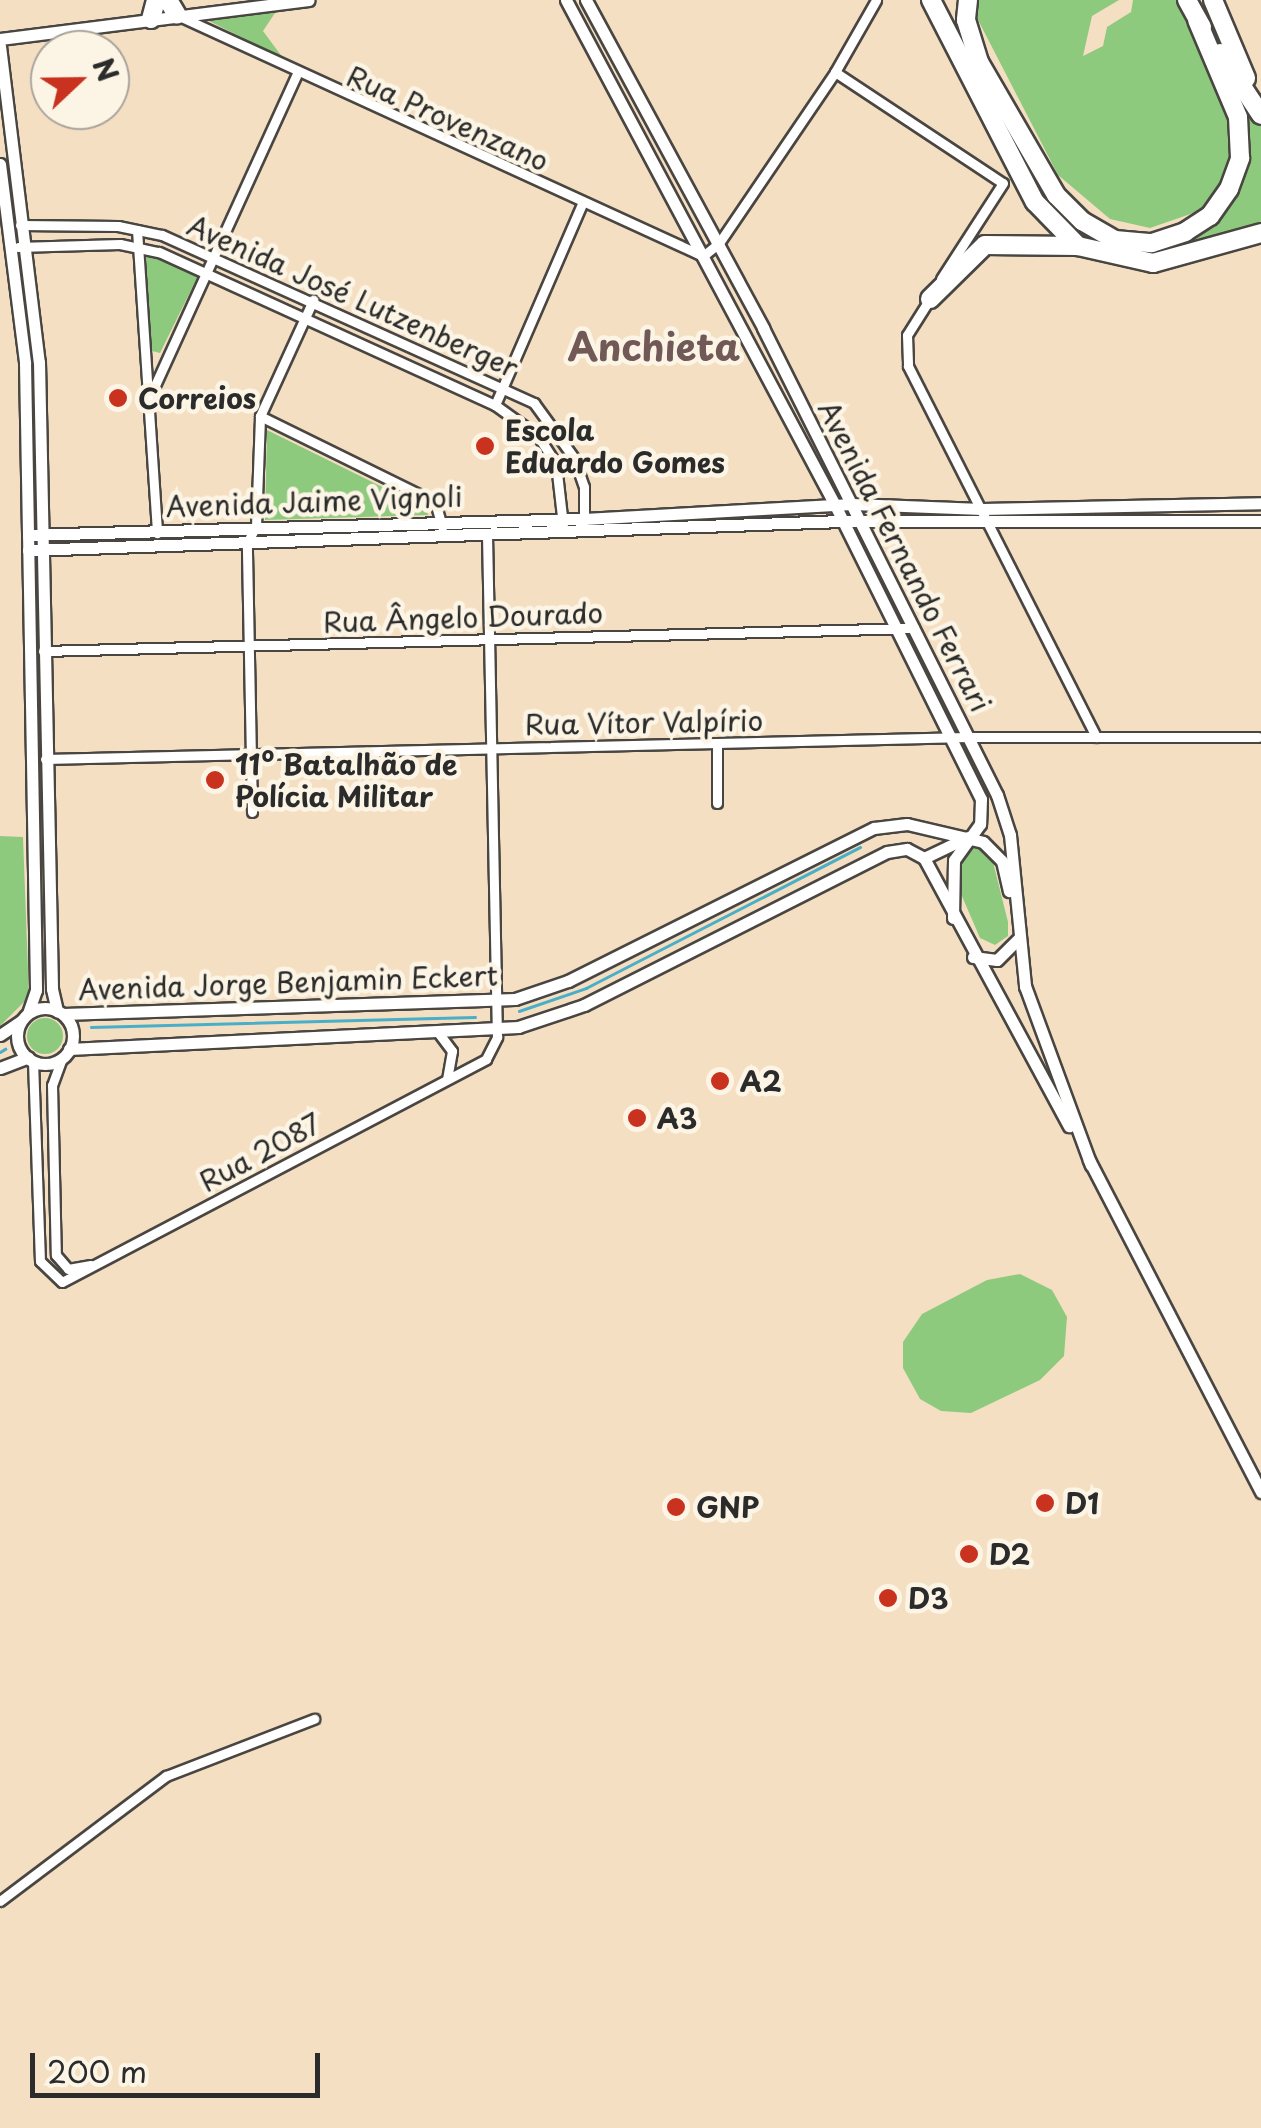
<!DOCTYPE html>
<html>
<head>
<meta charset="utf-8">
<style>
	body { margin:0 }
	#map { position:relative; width:1261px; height:2128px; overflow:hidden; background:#f5dfc3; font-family:"Playpen Sans",sans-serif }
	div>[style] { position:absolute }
	.green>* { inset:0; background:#8eca7e }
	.round { border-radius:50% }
	.stream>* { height:2.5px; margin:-1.25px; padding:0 1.25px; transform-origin:1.25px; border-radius:1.25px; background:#49afc8 }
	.roads { filter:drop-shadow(2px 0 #494642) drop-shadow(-2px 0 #494642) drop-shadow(0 2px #494642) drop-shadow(0 -2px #494642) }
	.minor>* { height:9px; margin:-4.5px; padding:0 4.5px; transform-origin:4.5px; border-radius:4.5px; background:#fff }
	.tertiary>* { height:11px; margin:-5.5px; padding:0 5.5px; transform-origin:5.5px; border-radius:5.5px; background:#fff }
	.tertiary>.ring { margin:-5.5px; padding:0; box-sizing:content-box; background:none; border:11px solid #fff; border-radius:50% }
	.motorway>* { height:18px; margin:-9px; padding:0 9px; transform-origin:9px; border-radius:9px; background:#fff }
	.dots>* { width:28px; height:28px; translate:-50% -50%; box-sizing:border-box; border:5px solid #fcf5e5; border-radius:50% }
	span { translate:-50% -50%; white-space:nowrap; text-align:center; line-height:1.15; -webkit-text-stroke:9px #fcf5e5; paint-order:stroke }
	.street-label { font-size:28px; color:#2b2b2b }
	.poi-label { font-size:28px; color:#2b2b2b; font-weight:700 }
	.left { translate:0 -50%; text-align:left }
	.district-label { font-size:38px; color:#715957; font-weight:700 }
	.north { position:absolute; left:30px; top:30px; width:100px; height:100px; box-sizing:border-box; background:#fcf5e5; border:2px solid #a8a49b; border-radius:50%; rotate:68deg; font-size:28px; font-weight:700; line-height:40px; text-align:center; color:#2b2b2b }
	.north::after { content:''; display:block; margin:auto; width:35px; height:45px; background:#c8321e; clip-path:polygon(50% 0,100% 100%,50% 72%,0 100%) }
	.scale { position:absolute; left:30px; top:2053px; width:290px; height:45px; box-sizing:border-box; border:5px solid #2b2b2b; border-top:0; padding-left:12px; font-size:30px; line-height:35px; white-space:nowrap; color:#2b2b2b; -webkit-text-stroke:8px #fcf5e5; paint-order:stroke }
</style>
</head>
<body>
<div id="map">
	<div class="green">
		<i style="clip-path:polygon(978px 0,1119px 0,1092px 16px,1083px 56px,1103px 46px,1107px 27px,1131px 12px,1133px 0,1180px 0,1231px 113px,1234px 155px,1223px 186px,1202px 210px,1150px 228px,1110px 219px,1058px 175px,977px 18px)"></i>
		<i style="clip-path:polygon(277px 10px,263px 31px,283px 58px,205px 19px)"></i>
		<i style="clip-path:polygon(1249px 108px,1261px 125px,1261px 227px,1180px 249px,1224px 211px,1245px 172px)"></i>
		<i style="clip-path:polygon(142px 249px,199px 274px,160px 353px,152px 351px)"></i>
		<i style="clip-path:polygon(267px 430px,427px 509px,428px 515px,265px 520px)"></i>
		<i style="clip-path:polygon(0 836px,23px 837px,29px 997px,0 1026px)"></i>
		<i style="clip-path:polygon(977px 845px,991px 854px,1008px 922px,1008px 936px,995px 945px,980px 938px,961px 894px,961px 856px)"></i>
		<i class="round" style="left:27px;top:1018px;width:36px;height:36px"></i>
		<i style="clip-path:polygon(1020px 1274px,1052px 1290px,1067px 1317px,1064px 1356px,1040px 1380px,971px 1413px,941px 1411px,920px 1399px,903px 1368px,903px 1342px,922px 1314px,987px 1280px)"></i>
	</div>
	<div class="stream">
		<i style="left:519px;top:1011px;width:71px;rotate:-18.9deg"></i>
		<i style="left:586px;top:988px;width:308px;rotate:-27.2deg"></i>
		<i style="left:91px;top:1027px;width:384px;rotate:-1.5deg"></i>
		<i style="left:0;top:1052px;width:6px;rotate:-31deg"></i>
	</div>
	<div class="roads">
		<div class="minor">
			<i style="left:179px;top:16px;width:576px;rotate:24.61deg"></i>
			<i style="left:703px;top:256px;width:21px;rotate:-39deg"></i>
			<i style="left:719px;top:243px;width:207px;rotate:-55.8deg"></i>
			<i style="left:835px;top:72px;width:83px;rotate:-60.3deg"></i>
			<i style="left:835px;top:72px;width:201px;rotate:33.5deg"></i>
			<i style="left:1003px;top:183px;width:114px;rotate:122.9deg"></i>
			<i style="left:20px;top:225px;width:98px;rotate:0.6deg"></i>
			<i style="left:118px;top:226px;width:45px;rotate:11.6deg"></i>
			<i style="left:162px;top:235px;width:408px;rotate:24.3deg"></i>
			<i style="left:534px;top:403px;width:68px;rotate:54deg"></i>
			<i style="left:574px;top:458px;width:31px;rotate:71deg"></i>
			<i style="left:584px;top:487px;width:34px;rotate:90deg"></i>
			<i style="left:137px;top:230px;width:304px;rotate:86.2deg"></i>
			<i style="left:18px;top:247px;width:102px;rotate:-1.7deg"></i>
			<i style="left:120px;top:244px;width:40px;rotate:12deg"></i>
			<i style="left:159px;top:252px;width:369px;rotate:24.5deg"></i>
			<i style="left:495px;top:405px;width:53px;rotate:35.8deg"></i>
			<i style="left:538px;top:436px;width:33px;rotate:57deg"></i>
			<i style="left:556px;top:464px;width:61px;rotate:83.5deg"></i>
			<i style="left:931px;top:297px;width:45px;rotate:122.3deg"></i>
			<i style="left:907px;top:335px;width:31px;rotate:88deg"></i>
			<i style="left:908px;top:366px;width:416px;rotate:63.1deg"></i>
			<i style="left:151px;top:394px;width:352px;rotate:-65.5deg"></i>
			<i style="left:495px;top:405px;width:219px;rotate:-66.6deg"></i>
			<i style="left:260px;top:416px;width:195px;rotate:26.2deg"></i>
			<i style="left:435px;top:502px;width:26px;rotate:74deg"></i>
			<i style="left:43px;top:651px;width:871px;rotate:-1.51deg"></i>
			<i style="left:45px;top:759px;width:923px;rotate:-1.37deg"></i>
			<i style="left:968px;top:737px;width:290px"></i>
			<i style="left:717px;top:803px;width:60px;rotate:-90deg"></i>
			<i style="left:252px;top:812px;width:269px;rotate:-91.1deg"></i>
			<i style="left:247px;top:543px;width:19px;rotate:-62deg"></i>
			<i style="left:256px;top:526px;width:110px;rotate:-87.9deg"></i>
			<i style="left:260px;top:416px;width:128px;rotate:-65.4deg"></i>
			<i style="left:437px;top:1031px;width:25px;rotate:53deg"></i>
			<i style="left:452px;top:1051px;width:27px;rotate:100deg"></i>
			<i style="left:62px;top:1058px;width:29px;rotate:110deg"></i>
			<i style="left:52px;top:1085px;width:170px;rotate:88.7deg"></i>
			<i style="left:56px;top:1255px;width:18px;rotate:49deg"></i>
			<i style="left:68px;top:1269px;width:23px;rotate:-10deg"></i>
			<i style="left:33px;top:1061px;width:200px;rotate:88deg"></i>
			<i style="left:40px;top:1261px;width:30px;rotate:44deg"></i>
			<i style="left:62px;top:1282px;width:479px;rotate:-27.7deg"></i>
			<i style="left:486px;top:1059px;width:25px;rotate:-63deg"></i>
			<i style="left:497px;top:1037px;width:503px;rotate:-91.14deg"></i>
			<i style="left:0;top:1901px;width:208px;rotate:-37deg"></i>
			<i style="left:166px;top:1776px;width:159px;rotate:-21.1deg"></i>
		</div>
		<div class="tertiary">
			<i style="left:566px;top:0;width:572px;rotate:61.96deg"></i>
			<i style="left:835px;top:505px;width:328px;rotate:63.6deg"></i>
			<i style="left:981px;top:799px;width:25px;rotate:92deg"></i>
			<i style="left:980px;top:824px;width:44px;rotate:125.8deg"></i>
			<i style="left:954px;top:860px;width:58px;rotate:91deg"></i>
			<i style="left:586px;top:0;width:373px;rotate:61.6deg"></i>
			<i style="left:763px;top:328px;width:522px;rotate:63.39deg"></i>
			<i style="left:997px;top:795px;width:42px;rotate:72deg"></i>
			<i style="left:1010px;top:835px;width:152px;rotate:84.3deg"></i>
			<i style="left:1025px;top:986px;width:191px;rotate:69.8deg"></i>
			<i style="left:0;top:39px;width:311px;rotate:-7.2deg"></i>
			<i style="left:0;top:46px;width:318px;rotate:83deg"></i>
			<i style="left:39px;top:362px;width:627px;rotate:88.81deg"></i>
			<i style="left:52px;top:989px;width:23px;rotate:77deg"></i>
			<i style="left:0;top:164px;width:201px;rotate:82.8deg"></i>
			<i style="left:25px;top:363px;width:627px;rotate:88.99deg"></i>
			<i style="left:36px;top:990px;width:24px;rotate:109deg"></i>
			<i style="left:28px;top:535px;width:556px;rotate:-1.65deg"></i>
			<i style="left:584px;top:519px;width:268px;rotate:-3.2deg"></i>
			<i style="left:852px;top:504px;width:130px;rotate:2.2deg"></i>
			<i style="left:982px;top:509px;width:279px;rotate:-1.2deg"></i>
			<i style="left:28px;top:550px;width:816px;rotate:-2.04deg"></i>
			<i style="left:843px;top:521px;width:418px"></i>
			<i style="left:924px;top:858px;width:305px;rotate:61.6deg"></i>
			<i style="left:924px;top:858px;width:49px;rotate:-25.5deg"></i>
			<i style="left:973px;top:957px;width:24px;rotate:7deg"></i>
			<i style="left:997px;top:960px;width:30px;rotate:-45deg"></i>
			<i class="ring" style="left:17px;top:1008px;width:45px;height:45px"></i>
			<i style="left:63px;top:1014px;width:452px;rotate:-1.9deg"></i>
			<i style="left:515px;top:999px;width:56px;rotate:-18.8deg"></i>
			<i style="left:568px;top:981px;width:342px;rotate:-26.6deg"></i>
			<i style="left:874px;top:828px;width:33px;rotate:-7deg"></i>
			<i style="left:907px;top:824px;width:78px;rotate:13.3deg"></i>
			<i style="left:983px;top:842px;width:27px;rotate:45deg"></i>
			<i style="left:1002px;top:861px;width:31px;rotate:77deg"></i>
			<i style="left:0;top:1035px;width:25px;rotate:-34deg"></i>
			<i style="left:69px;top:1049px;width:450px;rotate:-2.8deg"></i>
			<i style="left:518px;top:1027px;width:70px;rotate:-18.4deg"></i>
			<i style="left:584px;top:1005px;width:339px;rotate:-26.8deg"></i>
			<i style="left:887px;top:852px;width:20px;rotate:-9deg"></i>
			<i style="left:907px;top:849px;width:19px;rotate:28deg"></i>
			<i style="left:0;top:1068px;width:30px;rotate:-21deg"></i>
			<i style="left:1089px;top:1160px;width:374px;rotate:62.6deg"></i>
		</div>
		<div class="motorway">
			<i style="left:168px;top:0;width:17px;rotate:59deg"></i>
			<i style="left:931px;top:0;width:227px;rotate:62.8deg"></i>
			<i style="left:1035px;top:202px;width:62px;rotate:45.7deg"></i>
			<i style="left:1078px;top:246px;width:77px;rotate:12.8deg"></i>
			<i style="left:1153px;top:263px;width:112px;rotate:-15.5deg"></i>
			<i style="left:968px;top:0;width:20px;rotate:96deg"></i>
			<i style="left:966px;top:20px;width:44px;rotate:72.8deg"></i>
			<i style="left:979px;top:62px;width:154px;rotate:59.9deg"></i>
			<i style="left:1056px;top:195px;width:37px;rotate:45deg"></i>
			<i style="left:1082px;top:221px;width:38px;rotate:30deg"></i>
			<i style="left:1115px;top:240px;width:37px;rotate:5deg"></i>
			<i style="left:1152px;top:243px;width:35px;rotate:-18deg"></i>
			<i style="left:1185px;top:232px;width:30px;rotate:-33deg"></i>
			<i style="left:1210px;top:216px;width:33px;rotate:-55deg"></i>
			<i style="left:1229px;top:189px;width:33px;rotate:-70deg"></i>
			<i style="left:1240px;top:158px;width:41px;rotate:-92.8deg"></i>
			<i style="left:1238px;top:117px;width:105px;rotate:-112.9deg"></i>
			<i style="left:1187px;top:0;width:31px;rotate:61deg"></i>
			<i style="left:1213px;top:0;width:85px;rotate:67.1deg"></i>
			<i style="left:151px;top:19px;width:20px;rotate:-75deg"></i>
			<i style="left:1220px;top:53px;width:74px;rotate:56.5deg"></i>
			<i style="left:930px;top:299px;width:77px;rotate:-44.5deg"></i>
			<i style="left:985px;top:245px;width:93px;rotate:0.6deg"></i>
		</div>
	</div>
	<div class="dots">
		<i style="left:118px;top:398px;background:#c8321e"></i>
		<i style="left:485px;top:446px;background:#c8321e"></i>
		<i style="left:215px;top:780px;background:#c8321e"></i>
		<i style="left:720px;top:1081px;background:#c8321e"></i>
		<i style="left:637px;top:1118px;background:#c8321e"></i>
		<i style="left:1045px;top:1503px;background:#c8321e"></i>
		<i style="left:676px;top:1507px;background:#c8321e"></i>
		<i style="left:969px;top:1554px;background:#c8321e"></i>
		<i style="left:888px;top:1598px;background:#c8321e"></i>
	</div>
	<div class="street-label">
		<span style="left:448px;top:118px;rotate:24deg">Rua Provenzano</span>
		<span style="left:353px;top:296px;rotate:24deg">Avenida José Lutzenberger</span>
		<span style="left:314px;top:501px;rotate:-2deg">Avenida Jaime Vignoli</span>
		<span style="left:905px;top:556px;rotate:63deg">Avenida Fernando Ferrari</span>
		<span style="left:463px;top:617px;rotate:-2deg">Rua Ângelo Dourado</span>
		<span style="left:644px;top:722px;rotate:-1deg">Rua Vítor Valpírio</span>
		<span style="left:288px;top:982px;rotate:-2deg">Avenida Jorge Benjamin Eckert</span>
		<span style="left:260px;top:1152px;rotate:-28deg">Rua 2087</span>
	</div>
	<div class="poi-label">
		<span class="left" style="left:138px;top:398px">Correios</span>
		<span class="left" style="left:505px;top:446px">Escola<br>Eduardo Gomes</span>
		<span class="left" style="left:235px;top:780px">11º Batalhão de<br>Polícia Militar</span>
		<span class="left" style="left:740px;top:1081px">A2</span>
		<span class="left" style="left:657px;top:1118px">A3</span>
		<span class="left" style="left:1065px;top:1503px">D1</span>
		<span class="left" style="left:696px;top:1507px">GNP</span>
		<span class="left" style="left:989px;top:1554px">D2</span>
		<span class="left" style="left:908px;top:1598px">D3</span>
	</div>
	<div class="district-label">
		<span style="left:654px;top:346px">Anchieta</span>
	</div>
	<div class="north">N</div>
	<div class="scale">200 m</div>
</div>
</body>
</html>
